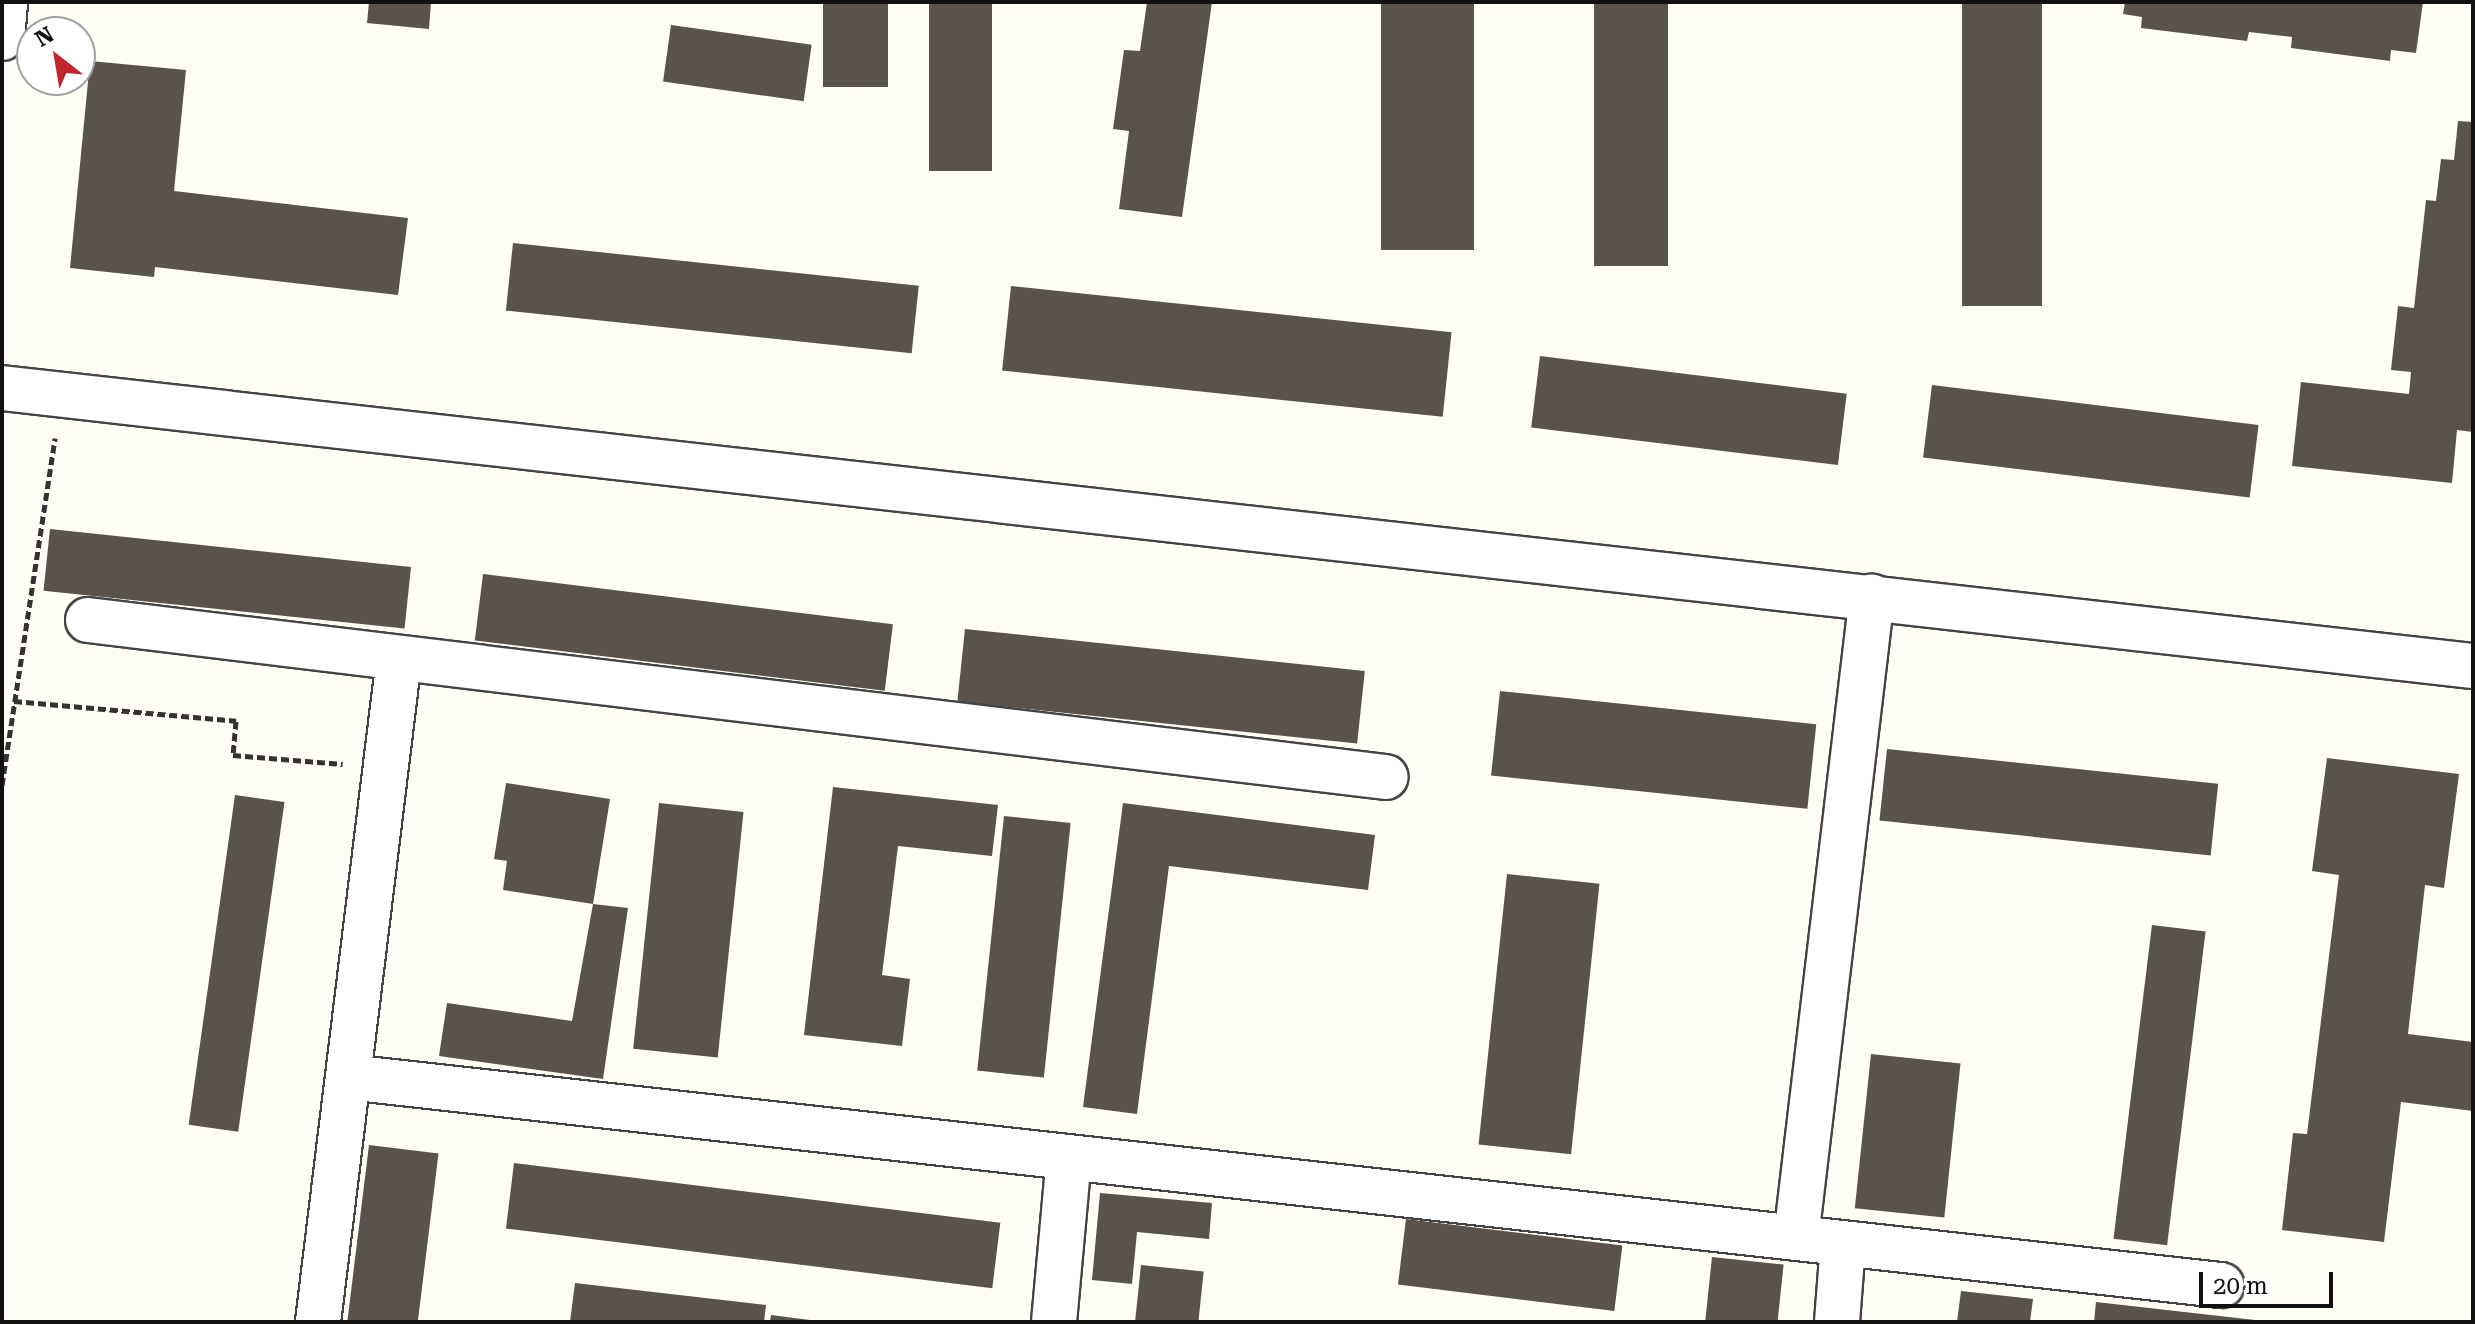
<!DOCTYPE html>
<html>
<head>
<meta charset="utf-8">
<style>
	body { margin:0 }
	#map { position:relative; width:2475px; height:1324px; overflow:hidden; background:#fffdf5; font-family:"Roboto Serif",serif }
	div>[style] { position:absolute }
	.building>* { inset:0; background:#5a524d; transform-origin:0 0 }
	.path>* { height:5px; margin-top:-2.5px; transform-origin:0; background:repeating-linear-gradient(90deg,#333 0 8px,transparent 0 12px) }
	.roads { filter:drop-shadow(2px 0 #444) drop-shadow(-2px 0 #444) drop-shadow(0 2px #444) drop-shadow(0 -2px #444) }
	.minor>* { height:44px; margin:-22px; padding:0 22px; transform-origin:22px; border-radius:22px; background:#fff }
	span { translate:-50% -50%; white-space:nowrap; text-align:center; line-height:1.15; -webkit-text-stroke:8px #fff; paint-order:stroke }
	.frame { position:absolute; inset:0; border:4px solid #111; pointer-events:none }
	.north { position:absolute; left:16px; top:16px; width:80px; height:80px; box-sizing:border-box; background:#fff; border:2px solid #a0a0a0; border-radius:50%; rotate:329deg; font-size:22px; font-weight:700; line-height:32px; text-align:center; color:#111 }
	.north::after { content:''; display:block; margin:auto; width:28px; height:36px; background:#c4262e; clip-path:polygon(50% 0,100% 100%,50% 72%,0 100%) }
	.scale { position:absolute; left:2199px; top:1272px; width:134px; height:36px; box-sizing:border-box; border:4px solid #111; border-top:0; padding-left:10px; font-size:24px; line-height:28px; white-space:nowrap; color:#111; -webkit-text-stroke:6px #fff; paint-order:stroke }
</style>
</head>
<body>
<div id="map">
	<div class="building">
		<i style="clip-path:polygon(369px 2px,431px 2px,429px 29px,367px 23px)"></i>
		<i style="left:823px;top:2px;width:65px;height:85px"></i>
		<i style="left:929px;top:2px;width:63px;height:169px"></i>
		<i style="clip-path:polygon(1147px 2px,1212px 2px,1182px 217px,1119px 209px,1129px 131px,1113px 129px,1124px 50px,1140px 51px)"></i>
		<i style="left:1381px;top:2px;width:93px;height:248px"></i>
		<i style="left:1594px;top:2px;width:74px;height:264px"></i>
		<i style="left:1962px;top:2px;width:80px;height:304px"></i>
		<i style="clip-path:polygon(2125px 2px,2423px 2px,2416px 53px,2391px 50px,2390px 61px,2291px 48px,2292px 37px,2249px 32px,2247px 41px,2141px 28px,2142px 17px,2123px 14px)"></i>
		<i style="left:671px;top:25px;width:142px;height:57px;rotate:8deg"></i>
		<i style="clip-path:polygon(90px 61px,186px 70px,174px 191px,408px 218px,398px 295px,155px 267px,154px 277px,70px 268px)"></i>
		<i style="clip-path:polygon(2458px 121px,2473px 122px,2473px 432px,2457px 430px,2452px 483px,2292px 466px,2301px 382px,2409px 394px,2411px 372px,2391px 370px,2398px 306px,2414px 308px,2426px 200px,2436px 201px,2441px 159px,2454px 160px)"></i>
		<i style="left:513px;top:243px;width:408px;height:68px;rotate:6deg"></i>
		<i style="left:1011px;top:286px;width:443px;height:85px;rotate:6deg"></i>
		<i style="left:1540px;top:356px;width:309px;height:72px;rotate:7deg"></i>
		<i style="left:1932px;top:385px;width:329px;height:73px;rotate:7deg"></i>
		<i style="left:50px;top:529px;width:363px;height:62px;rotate:6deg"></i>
		<i style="left:483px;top:574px;width:413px;height:67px;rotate:7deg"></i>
		<i style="left:965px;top:629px;width:402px;height:73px;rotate:6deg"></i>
		<i style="left:1500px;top:691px;width:318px;height:85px;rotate:6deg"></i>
		<i style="left:1887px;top:749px;width:333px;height:72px;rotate:6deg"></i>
		<i style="clip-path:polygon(2327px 758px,2459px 774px,2444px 888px,2425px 885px,2408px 1034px,2473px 1042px,2473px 1111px,2401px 1102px,2384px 1242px,2282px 1230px,2293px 1133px,2307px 1134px,2339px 875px,2312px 871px)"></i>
		<i style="clip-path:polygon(506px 783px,610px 799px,593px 904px,503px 890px,507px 861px,494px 859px)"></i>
		<i style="clip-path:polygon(833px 787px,998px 805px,992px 856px,898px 846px,882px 975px,910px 979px,902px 1046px,804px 1035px)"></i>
		<i style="left:235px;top:795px;width:50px;height:333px;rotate:8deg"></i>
		<i style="left:659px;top:803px;width:85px;height:247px;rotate:6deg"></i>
		<i style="clip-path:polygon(1123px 803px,1375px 835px,1368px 890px,1169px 866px,1137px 1114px,1083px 1107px)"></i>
		<i style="left:1004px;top:816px;width:67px;height:256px;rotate:6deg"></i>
		<i style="left:1507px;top:874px;width:93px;height:272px;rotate:6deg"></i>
		<i style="clip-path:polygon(593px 904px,628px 908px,603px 1079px,439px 1056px,447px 1003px,572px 1021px)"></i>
		<i style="left:2152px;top:925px;width:54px;height:316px;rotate:7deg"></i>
		<i style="left:1871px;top:1054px;width:90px;height:155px;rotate:6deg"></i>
		<i style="left:369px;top:1145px;width:70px;height:178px;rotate:7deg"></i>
		<i style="left:514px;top:1163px;width:490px;height:66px;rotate:7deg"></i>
		<i style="clip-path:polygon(1100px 1193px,1212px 1203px,1209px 1239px,1137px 1232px,1132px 1284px,1092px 1280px)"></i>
		<i style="left:1406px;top:1219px;width:218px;height:66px;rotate:7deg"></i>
		<i style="left:1712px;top:1257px;width:72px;height:65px;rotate:6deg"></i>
		<i style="left:1141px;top:1265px;width:63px;height:57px;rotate:6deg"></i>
		<i style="clip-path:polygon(575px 1283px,766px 1305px,764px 1322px,570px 1322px)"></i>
		<i style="clip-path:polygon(1961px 1291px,2033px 1299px,2030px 1322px,1957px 1322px)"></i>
		<i style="clip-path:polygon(2096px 1302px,2255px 1320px,2255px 1322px,2094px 1322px)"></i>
		<i style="clip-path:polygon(771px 1315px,810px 1320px,809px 1322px,770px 1322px)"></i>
	</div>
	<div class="path">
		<i style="left:14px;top:701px;width:223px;rotate:5.1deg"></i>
		<i style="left:236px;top:721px;width:34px;rotate:95deg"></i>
		<i style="left:233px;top:755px;width:110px;rotate:4.7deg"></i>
		<i style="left:2px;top:785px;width:351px;rotate:-81.3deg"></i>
	</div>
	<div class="roads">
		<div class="minor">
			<i style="left:2px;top:38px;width:36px;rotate:-85deg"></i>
			<i style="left:2px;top:388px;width:2487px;rotate:6.42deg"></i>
			<i style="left:88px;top:620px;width:1307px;rotate:6.9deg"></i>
			<i style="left:348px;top:1077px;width:1885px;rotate:6.34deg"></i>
			<i style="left:1796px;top:1238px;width:646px;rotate:-83.25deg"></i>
			<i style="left:318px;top:1322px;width:669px;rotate:-83.04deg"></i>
			<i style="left:1054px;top:1322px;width:165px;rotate:-84.8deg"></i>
			<i style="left:1837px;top:1322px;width:78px;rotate:-85.6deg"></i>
		</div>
	</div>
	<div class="frame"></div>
	<div class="north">N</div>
	<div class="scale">20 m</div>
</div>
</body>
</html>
